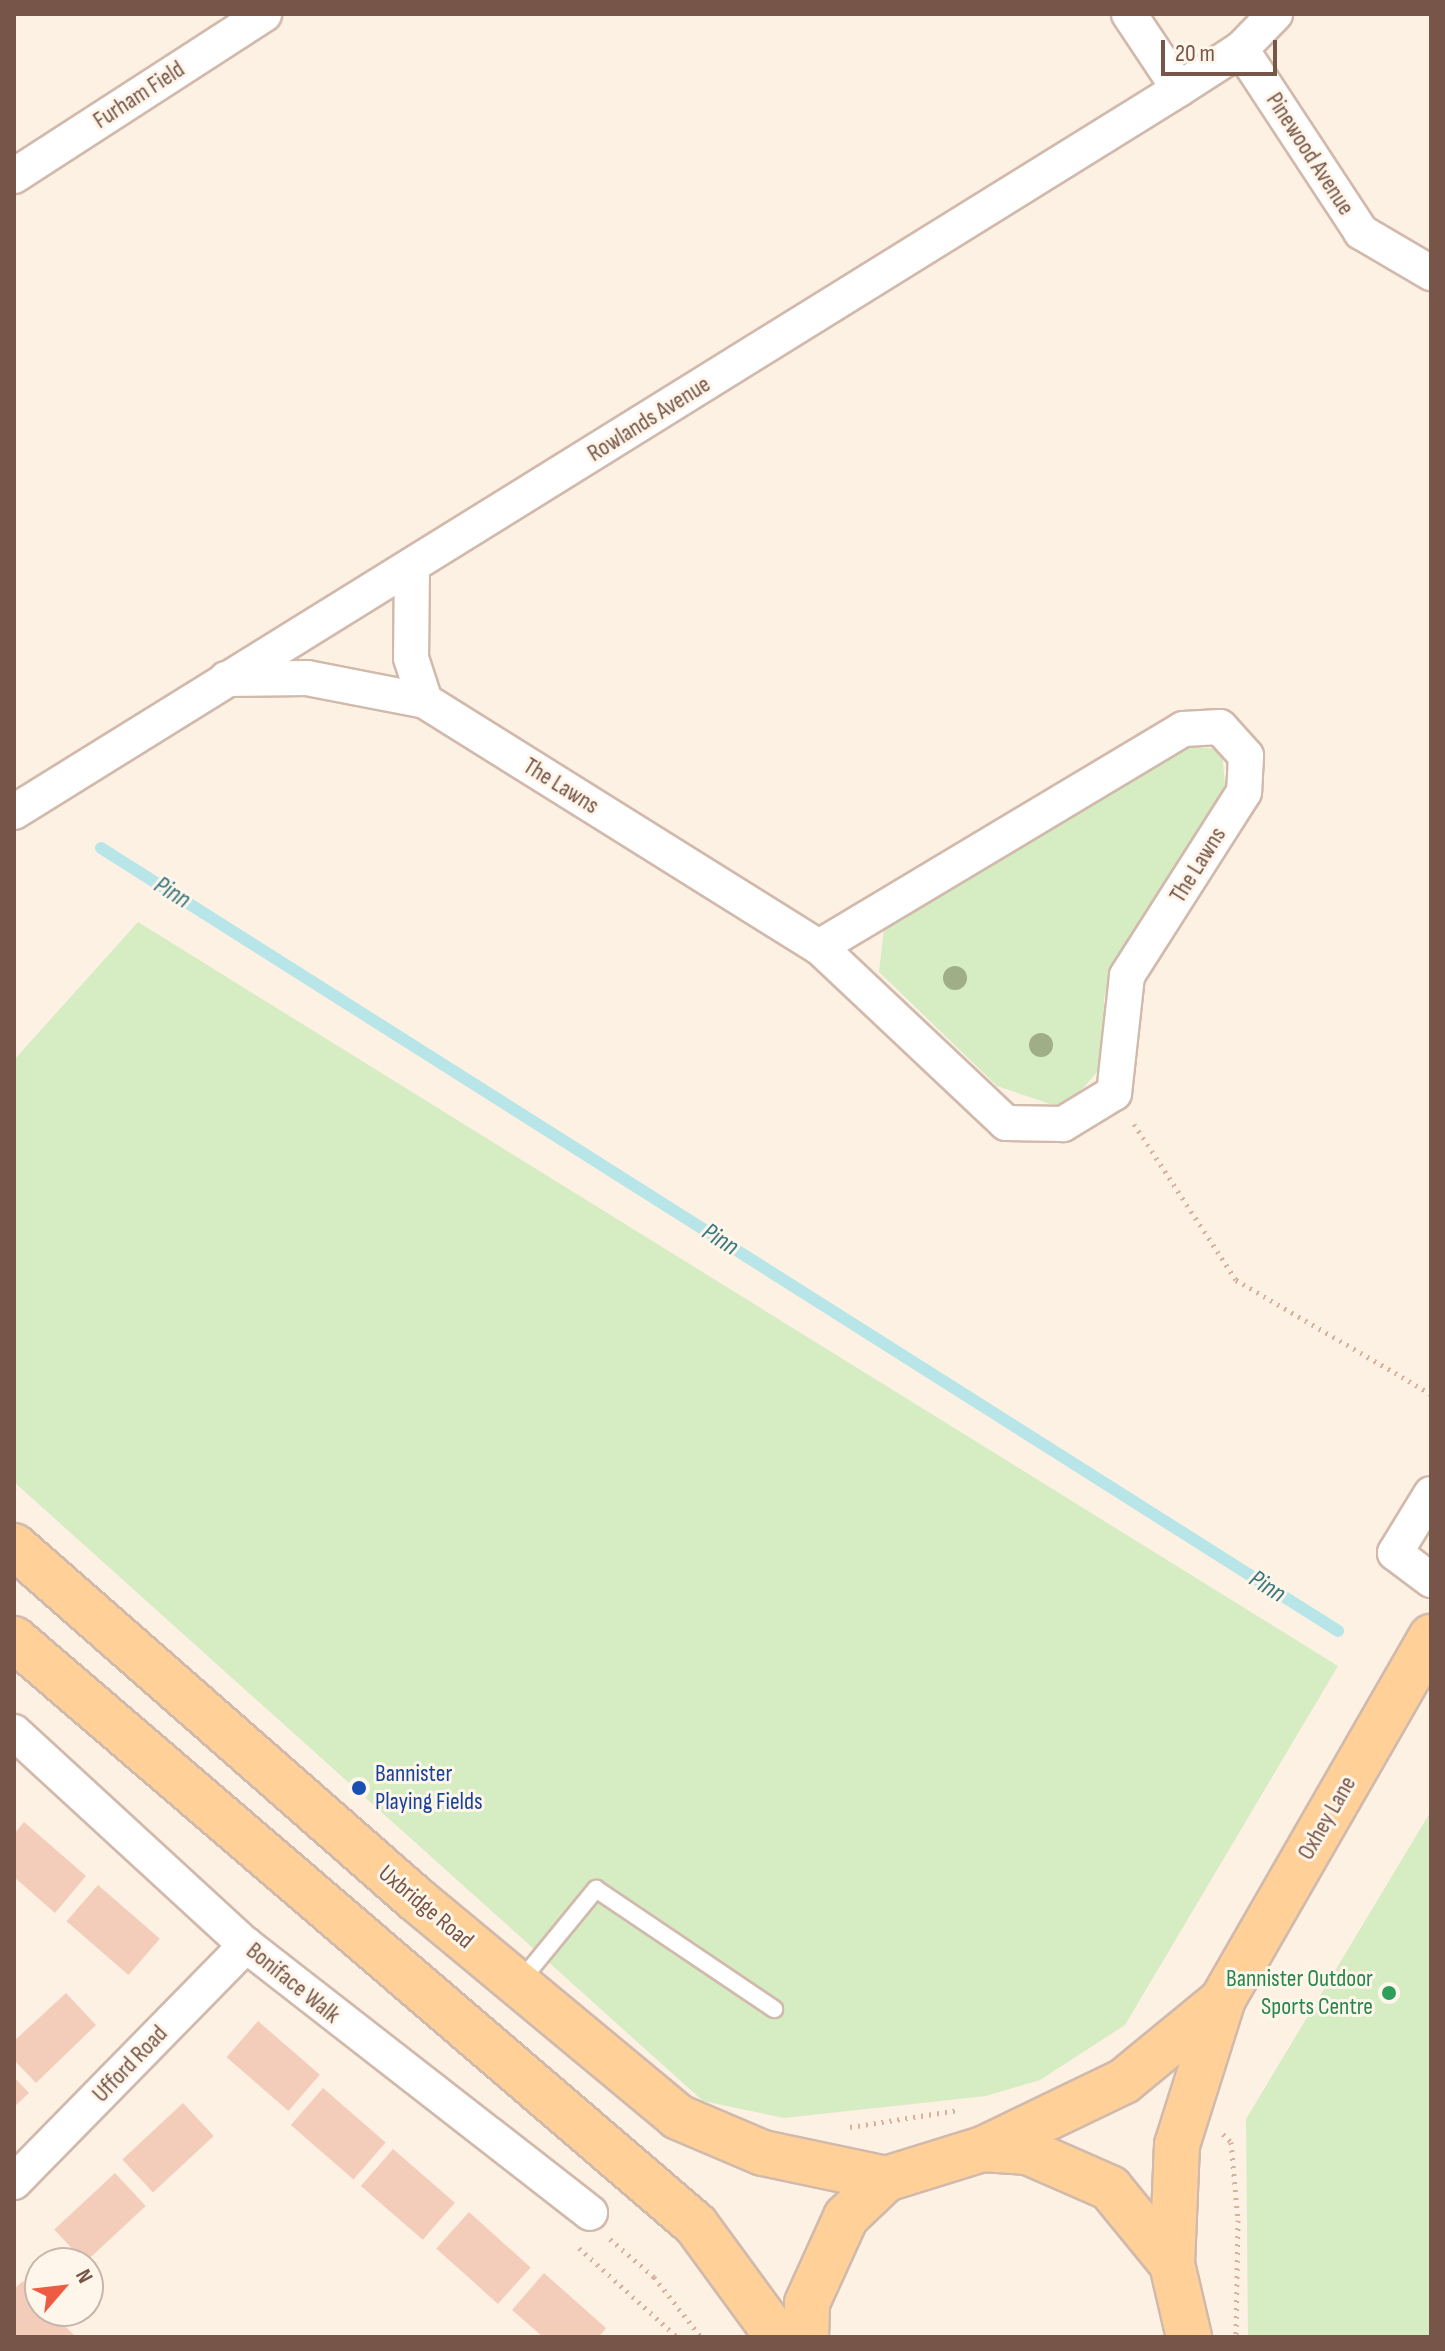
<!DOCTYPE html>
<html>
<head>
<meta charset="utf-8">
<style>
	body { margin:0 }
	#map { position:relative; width:1445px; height:2351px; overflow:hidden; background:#fdf1e4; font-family:"Sofia Sans Condensed",sans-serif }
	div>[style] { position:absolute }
	.green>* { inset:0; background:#d6ecc2 }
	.stream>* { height:12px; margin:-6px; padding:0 6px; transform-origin:6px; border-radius:6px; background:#b7e5e8 }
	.building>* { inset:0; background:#f4cdba; transform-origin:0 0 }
	.path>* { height:5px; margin-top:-2.5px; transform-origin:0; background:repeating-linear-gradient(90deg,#d9b09d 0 2px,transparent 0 8px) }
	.roads { filter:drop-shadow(2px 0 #d1baac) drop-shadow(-2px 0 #d1baac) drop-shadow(0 2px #d1baac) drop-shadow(0 -2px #d1baac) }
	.service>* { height:16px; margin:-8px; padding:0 8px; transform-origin:8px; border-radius:8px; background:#fff }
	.minor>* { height:34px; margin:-17px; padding:0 17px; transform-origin:17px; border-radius:17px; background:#fff }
	.primary>* { height:44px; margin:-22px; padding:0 22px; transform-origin:22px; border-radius:22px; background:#ffd199 }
	.trees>* { width:24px; height:24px; margin:-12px; border-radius:50%; background:#a0ae88 }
	.dots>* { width:22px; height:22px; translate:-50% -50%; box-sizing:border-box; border:4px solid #fff6eb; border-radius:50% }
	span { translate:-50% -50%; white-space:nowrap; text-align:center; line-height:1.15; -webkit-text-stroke:6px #fff6eb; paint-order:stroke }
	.street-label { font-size:24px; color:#775548 }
	.transit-label { font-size:24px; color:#164399 }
	.left { translate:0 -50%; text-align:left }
	.leisure-label { font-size:24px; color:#27864d }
	.right { translate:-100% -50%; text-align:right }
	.water-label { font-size:26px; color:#3b787e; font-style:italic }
	.frame { position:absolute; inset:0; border:16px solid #775548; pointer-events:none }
	.north { position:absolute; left:24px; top:2247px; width:80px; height:80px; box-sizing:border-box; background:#fff6eb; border:2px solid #c9b6aa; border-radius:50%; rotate:62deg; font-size:22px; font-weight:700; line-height:32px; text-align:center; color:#775548 }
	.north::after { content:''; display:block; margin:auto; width:28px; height:36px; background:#ed5b43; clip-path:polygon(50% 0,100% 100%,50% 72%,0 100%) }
	.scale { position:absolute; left:1161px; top:40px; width:116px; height:36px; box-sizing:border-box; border:4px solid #775548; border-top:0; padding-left:10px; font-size:24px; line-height:28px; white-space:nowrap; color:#775548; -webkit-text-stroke:6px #fff6eb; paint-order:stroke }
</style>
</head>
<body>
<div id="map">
	<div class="green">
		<i style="clip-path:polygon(1186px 745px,1222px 750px,1226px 796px,1104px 996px,1105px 1063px,1065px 1109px,997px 1086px,879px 972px,884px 929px)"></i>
		<i style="clip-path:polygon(138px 922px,1338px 1666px,1125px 2025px,1040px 2080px,986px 2096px,784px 2118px,703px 2101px,14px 1482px,14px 1060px)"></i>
		<i style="clip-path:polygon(1431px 1811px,1431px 2337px,1248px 2337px,1246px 2119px)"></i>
	</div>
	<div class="stream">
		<i style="left:101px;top:848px;width:1464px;rotate:32.33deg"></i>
	</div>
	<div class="building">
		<i style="clip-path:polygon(24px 1822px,86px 1876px,55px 1913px,14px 1877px,14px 1834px)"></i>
		<i style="left:98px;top:1885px;width:82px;height:48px;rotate:41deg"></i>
		<i style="clip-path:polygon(66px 1993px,96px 2025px,36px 2083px,14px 2060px,14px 2041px)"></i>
		<i style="left:258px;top:2021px;width:82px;height:48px;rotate:41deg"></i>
		<i style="clip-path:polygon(14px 2077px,29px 2093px,14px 2107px)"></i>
		<i style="left:323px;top:2088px;width:83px;height:49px;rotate:41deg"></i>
		<i style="left:183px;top:2103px;width:45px;height:83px;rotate:47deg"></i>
		<i style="left:393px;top:2149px;width:82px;height:49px;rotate:41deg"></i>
		<i style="left:115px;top:2173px;width:45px;height:83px;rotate:47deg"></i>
		<i style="left:469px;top:2212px;width:83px;height:49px;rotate:42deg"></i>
		<i style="clip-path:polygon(544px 2273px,606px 2328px,599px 2337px,543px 2337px,512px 2310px)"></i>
		<i style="clip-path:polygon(23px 2281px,40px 2300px,40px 2311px,50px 2311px,76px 2337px,14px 2337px,14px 2289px)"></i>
	</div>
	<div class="path">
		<i style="left:1134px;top:1124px;width:186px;rotate:56.8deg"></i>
		<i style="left:1236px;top:1280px;width:226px;rotate:30.3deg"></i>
		<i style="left:850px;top:2127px;width:110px;rotate:-8.9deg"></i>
		<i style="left:1223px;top:2134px;width:11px;rotate:45deg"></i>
		<i style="left:1231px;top:2142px;width:78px;rotate:84.9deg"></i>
		<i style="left:1238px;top:2220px;width:117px;rotate:91deg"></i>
		<i style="left:610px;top:2239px;width:58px;rotate:40.8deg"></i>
		<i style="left:654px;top:2277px;width:76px;rotate:51.9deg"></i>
		<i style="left:579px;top:2248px;width:132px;rotate:42.2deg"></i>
	</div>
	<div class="roads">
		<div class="service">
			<i style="left:519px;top:1983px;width:122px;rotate:-50.7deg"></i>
			<i style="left:596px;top:1889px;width:215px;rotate:34deg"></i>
		</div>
		<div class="minor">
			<i style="left:1129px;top:14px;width:90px;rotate:56.3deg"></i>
			<i style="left:1241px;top:49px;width:219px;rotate:56.7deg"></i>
			<i style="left:1361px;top:232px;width:81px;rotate:30.4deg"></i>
			<i style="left:14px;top:176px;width:298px;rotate:-32.9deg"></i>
			<i style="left:412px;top:566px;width:92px;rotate:90.6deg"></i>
			<i style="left:411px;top:658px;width:45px;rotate:72deg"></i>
			<i style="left:226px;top:679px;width:81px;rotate:-0.7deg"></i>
			<i style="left:307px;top:678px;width:120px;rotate:11deg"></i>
			<i style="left:425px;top:701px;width:464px;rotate:32deg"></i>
			<i style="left:819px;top:947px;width:424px;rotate:-30.9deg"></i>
			<i style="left:1183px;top:729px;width:37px;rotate:-3deg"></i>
			<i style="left:1220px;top:727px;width:39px;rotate:48deg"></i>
			<i style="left:1246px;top:756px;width:36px;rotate:93deg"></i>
			<i style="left:1244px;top:792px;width:218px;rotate:122.5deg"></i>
			<i style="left:1127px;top:976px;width:118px;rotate:96.3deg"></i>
			<i style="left:1114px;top:1093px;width:60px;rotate:148.7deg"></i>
			<i style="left:1063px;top:1124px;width:57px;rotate:-179deg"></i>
			<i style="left:1006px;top:1123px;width:257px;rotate:-136.7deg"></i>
			<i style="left:14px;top:812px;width:1371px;rotate:-31.82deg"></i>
			<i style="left:1179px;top:89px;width:74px;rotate:-32.8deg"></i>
			<i style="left:1241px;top:49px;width:49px;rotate:-45.8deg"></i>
			<i style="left:1431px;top:1494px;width:69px;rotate:121.4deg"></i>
			<i style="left:1395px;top:1553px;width:45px;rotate:36.9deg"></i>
			<i style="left:14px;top:1732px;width:315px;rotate:42.6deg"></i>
			<i style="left:246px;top:1945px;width:436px;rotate:37.9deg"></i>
			<i style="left:14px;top:2182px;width:332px;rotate:-45.6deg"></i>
		</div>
		<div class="primary">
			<i style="left:14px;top:1546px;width:536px;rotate:41.3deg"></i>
			<i style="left:417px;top:1900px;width:339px;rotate:39.7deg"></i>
			<i style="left:678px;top:2117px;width:92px;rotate:23deg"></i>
			<i style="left:763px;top:2153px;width:126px;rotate:11.9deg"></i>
			<i style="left:14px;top:1639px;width:899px;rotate:40.67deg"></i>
			<i style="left:696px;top:2225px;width:139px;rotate:53.8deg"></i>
			<i style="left:983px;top:2149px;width:157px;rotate:-25.7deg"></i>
			<i style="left:1124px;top:2081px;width:123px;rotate:-39.4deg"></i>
			<i style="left:1172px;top:2264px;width:119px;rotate:-87.6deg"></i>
			<i style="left:1177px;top:2145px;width:153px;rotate:-72.5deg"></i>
			<i style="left:1223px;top:1999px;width:418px;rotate:-60.1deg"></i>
			<i style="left:806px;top:2337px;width:34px;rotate:-88deg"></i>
			<i style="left:807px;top:2303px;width:94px;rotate:-65.6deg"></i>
			<i style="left:846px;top:2217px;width:55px;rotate:-43.5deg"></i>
			<i style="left:886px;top:2179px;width:102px;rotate:-17.2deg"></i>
			<i style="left:983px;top:2149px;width:45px;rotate:3.8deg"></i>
			<i style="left:1028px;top:2152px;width:90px;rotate:23.7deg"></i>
			<i style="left:1110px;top:2188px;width:98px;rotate:50.8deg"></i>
			<i style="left:1172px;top:2264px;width:75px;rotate:76.9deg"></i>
		</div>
	</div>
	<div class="trees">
		<i style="left:955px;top:978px"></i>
		<i style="left:1041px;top:1045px"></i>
	</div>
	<div class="dots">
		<i style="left:359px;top:1788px;background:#1a4fb4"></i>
		<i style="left:1389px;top:1993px;background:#2e9e5b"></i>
	</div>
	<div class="street-label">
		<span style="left:139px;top:95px;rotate:-33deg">Furham Field</span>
		<span style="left:1310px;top:154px;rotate:57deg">Pinewood Avenue</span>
		<span style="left:649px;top:419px;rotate:-32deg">Rowlands Avenue</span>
		<span style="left:561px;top:786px;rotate:32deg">The Lawns</span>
		<span style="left:1198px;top:865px;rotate:-58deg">The Lawns</span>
		<span style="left:1327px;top:1818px;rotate:-60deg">Oxhey Lane</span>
		<span style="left:426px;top:1907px;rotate:40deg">Uxbridge Road</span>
		<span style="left:293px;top:1983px;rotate:39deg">Boniface Walk</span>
		<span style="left:130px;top:2064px;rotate:-46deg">Ufford Road</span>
	</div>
	<div class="transit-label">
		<span class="left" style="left:375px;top:1788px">Bannister<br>Playing Fields</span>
	</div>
	<div class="leisure-label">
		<span class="right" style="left:1373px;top:1993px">Bannister Outdoor<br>Sports Centre</span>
	</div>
	<div class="water-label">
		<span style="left:172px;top:893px;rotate:32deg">Pinn</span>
		<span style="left:720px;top:1240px;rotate:32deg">Pinn</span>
		<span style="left:1267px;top:1587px;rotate:32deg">Pinn</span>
	</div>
	<div class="frame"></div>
	<div class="north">N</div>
	<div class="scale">20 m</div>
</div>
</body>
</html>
